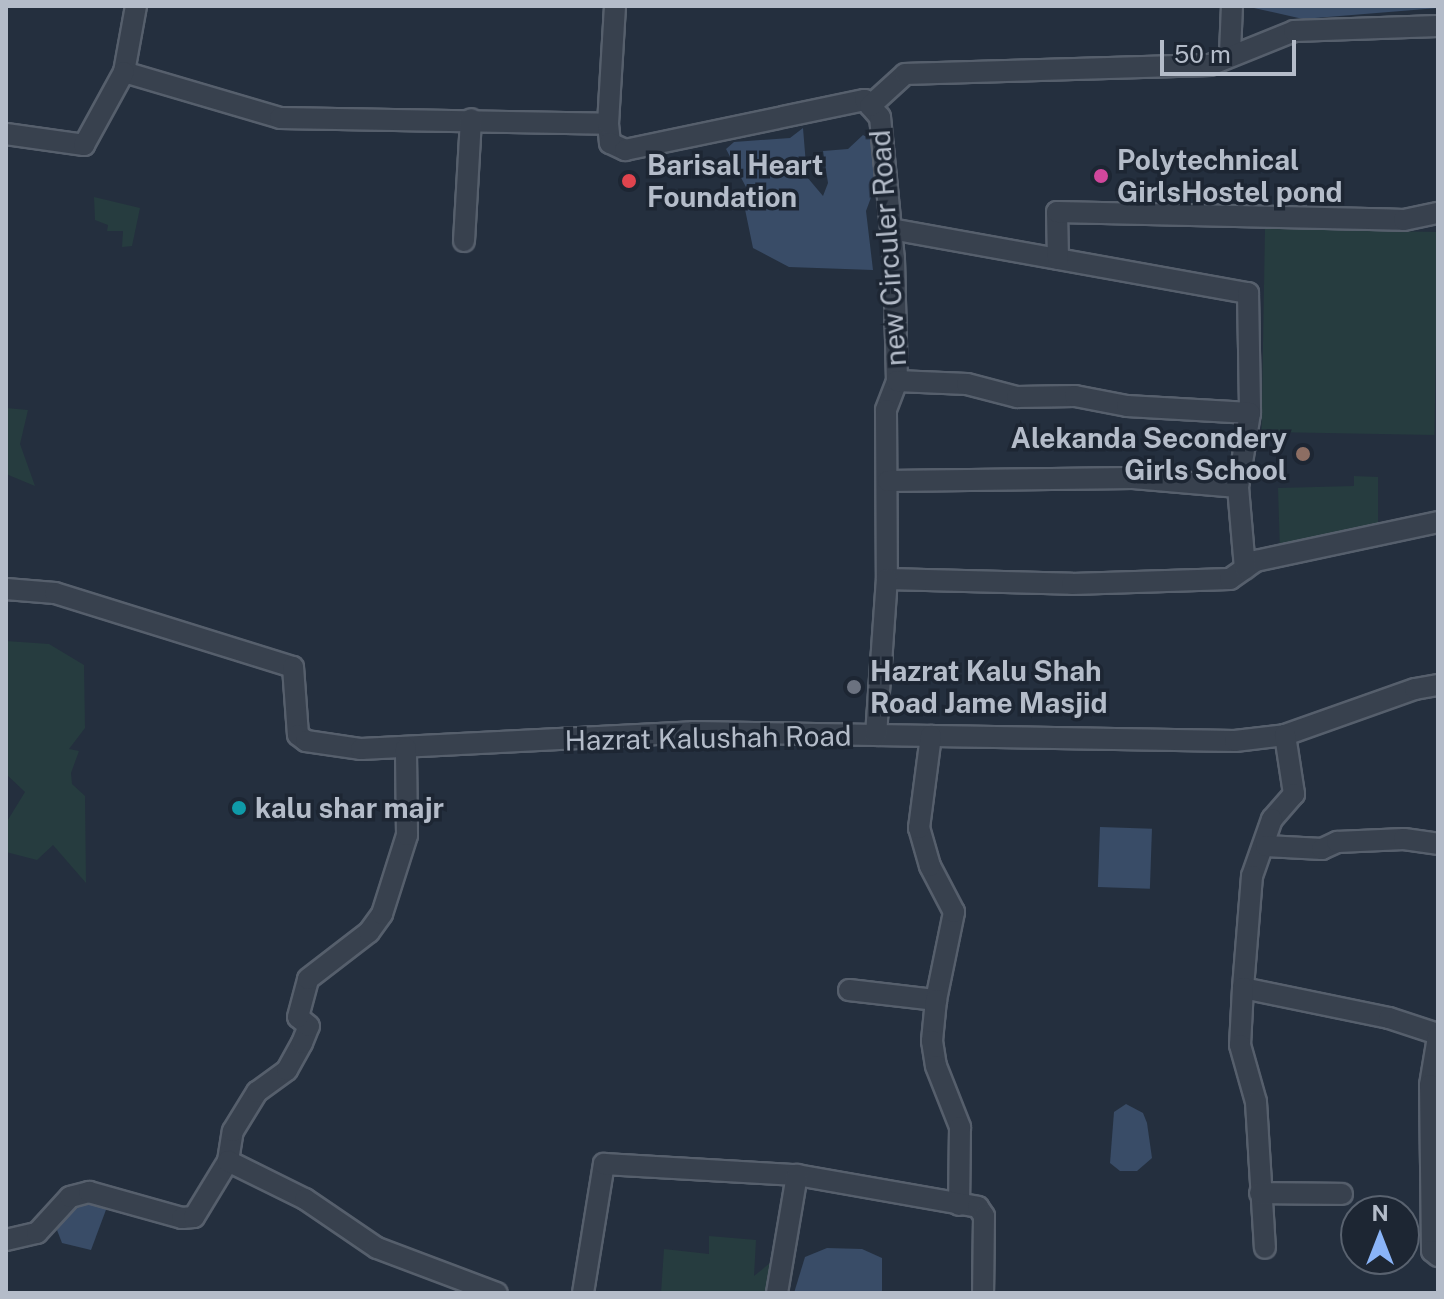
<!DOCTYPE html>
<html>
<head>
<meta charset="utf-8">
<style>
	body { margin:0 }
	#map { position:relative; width:1444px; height:1299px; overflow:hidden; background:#242f3e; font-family:"Public Sans",sans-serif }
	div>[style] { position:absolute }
	.green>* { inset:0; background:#263c3f; transform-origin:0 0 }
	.water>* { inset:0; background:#394c67; transform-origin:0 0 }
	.roads { filter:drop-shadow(2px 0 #565f6c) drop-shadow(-2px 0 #565f6c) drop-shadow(0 2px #565f6c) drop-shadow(0 -2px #565f6c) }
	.minor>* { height:20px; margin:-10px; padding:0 10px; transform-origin:10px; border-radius:10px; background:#38414e }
	.dots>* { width:22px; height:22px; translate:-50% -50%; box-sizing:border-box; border:4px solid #1d2633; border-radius:50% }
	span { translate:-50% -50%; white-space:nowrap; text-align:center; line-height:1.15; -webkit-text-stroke:7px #1d2633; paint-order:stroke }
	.poi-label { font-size:28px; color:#b4bcc9; font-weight:700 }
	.left { translate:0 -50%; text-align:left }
	.right { translate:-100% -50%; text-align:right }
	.street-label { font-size:28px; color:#b4bcc9 }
	.frame { position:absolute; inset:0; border:8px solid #b4bcc9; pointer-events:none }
	.north { position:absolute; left:1340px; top:1195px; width:80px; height:80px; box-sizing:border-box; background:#1d2633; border:2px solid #59626f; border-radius:50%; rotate:0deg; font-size:22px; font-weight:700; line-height:32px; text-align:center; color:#b4bcc9 }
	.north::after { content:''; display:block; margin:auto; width:28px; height:36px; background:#8ab4f8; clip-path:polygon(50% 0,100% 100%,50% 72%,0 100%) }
	.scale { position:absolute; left:1160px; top:40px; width:136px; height:36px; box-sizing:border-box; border:4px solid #b4bcc9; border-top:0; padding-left:10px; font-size:24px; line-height:28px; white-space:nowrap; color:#b4bcc9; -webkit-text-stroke:6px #1d2633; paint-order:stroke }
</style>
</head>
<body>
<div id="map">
	<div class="green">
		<i style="clip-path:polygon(94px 197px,140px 208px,132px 246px,122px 247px,123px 231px,107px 231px,108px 225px,95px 220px)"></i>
		<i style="left:1265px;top:229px;width:173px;height:203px;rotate:1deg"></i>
		<i style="clip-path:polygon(6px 408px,28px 410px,20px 444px,35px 486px,6px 474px)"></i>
		<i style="clip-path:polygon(1354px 476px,1378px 477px,1378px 530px,1280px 552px,1278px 488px,1354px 486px)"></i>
		<i style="clip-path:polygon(6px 641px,49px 644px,84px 665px,85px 728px,69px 749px,79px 751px,71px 773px,72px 784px,85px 796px,86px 883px,53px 845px,37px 860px,6px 852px,6px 823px,25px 792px,6px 774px)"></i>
		<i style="clip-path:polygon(709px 1236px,756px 1240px,754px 1276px,770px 1263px,769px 1293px,661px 1293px,664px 1249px,709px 1254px)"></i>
	</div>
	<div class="water">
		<i style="clip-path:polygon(1245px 6px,1438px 6px,1438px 8px,1303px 19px)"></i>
		<i style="clip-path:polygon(803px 128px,807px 177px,823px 196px,828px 183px,823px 151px,848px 149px,863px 135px,870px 139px,876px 184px,866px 211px,873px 270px,789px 267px,753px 248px,741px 190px,746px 196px,747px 189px,726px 149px,734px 142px,790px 138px)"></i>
		<i style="left:1100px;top:827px;width:52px;height:60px;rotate:2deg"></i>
		<i style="clip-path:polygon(1126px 1104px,1143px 1113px,1147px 1123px,1152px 1158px,1137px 1171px,1120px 1171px,1110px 1163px,1114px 1112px)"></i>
		<i style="clip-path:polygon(110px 1199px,91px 1250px,62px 1243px,57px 1230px,70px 1204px)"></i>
		<i style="clip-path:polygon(862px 1249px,882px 1258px,882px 1293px,794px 1293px,805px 1257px,827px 1248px)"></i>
	</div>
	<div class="roads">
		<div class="minor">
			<i style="left:136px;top:6px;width:67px;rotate:100.3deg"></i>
			<i style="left:124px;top:72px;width:163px;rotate:16.4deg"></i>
			<i style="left:280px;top:118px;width:328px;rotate:1deg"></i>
			<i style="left:608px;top:124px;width:19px;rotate:84deg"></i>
			<i style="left:610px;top:143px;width:17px;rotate:25deg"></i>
			<i style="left:625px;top:150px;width:245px;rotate:-11.8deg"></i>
			<i style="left:865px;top:100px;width:23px;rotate:49deg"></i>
			<i style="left:880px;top:117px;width:143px;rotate:84.4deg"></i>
			<i style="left:894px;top:259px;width:122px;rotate:88.6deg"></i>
			<i style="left:897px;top:381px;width:31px;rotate:111deg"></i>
			<i style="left:886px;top:410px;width:169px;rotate:89.7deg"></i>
			<i style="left:887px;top:579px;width:185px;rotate:1.5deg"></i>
			<i style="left:1072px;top:584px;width:158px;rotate:-1.8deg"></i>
			<i style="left:1230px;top:579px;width:32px;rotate:-35deg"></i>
			<i style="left:1256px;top:561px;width:186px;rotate:-12.1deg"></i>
			<i style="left:1230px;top:53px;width:47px;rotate:-87.6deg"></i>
			<i style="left:870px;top:106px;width:47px;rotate:-42.4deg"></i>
			<i style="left:905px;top:74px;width:305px;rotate:-1.7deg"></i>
			<i style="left:1210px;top:65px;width:91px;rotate:-22deg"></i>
			<i style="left:1294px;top:31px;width:144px;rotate:-2deg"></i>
			<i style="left:608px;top:124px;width:118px;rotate:-86.6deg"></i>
			<i style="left:6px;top:134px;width:79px;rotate:8deg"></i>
			<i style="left:84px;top:145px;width:83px;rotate:-61.3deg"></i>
			<i style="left:891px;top:229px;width:363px;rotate:10.2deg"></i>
			<i style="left:1248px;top:293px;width:120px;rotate:89deg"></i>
			<i style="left:1250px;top:413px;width:75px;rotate:99.2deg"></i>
			<i style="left:464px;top:241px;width:122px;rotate:-86.7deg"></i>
			<i style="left:1058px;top:259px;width:47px;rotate:-91.2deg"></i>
			<i style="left:1057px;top:212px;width:347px;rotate:1.3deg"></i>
			<i style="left:1404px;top:220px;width:35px;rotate:-12deg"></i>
			<i style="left:897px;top:381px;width:70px;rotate:2.5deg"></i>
			<i style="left:967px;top:384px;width:52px;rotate:14.6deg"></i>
			<i style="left:1017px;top:397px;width:58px;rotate:-1deg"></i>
			<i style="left:1075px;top:396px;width:53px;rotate:10.9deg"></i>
			<i style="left:1127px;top:406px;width:123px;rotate:3.3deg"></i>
			<i style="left:888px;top:481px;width:245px;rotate:-0.7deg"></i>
			<i style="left:1133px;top:478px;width:105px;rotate:4.9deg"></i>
			<i style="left:1238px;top:487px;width:82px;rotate:85.1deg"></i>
			<i style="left:6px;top:589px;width:49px;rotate:4.7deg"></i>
			<i style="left:55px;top:593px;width:249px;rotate:17.3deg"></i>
			<i style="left:293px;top:667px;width:68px;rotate:85.8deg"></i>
			<i style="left:298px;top:735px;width:10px;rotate:37deg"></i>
			<i style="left:306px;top:741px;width:56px;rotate:8.3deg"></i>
			<i style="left:361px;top:749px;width:332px;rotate:-2.9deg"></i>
			<i style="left:693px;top:732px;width:542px;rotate:0.95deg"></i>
			<i style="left:1235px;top:741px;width:50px;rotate:-6.8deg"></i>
			<i style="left:1285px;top:735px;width:138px;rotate:-19.5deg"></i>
			<i style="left:1415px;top:689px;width:23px;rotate:-10deg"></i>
			<i style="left:876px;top:735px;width:156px;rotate:-86deg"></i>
			<i style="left:1285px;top:735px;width:60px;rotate:81.3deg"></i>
			<i style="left:1294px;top:794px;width:33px;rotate:131deg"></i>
			<i style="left:1272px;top:819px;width:60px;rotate:109.3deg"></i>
			<i style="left:1252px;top:876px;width:112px;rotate:94.6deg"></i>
			<i style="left:1243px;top:988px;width:149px;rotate:11.6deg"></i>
			<i style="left:1389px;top:1018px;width:52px;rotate:18.1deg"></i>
			<i style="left:1266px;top:846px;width:56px;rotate:3.1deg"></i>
			<i style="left:1322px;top:849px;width:17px;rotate:-25deg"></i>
			<i style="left:1337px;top:842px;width:67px;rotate:-2.6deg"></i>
			<i style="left:1404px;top:839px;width:34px;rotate:8deg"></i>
			<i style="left:1243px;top:988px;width:57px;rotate:93deg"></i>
			<i style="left:1240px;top:1045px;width:59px;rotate:74.3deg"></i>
			<i style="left:1256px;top:1102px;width:146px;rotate:86.5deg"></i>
			<i style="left:849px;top:990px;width:88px;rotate:6.6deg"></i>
			<i style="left:936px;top:1000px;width:90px;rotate:-78.4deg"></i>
			<i style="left:954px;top:912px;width:52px;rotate:-117.6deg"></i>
			<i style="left:930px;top:866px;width:40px;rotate:-106deg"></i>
			<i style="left:919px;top:828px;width:93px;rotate:-82.6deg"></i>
			<i style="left:936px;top:1000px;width:41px;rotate:95.6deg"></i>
			<i style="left:932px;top:1041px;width:25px;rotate:81deg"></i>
			<i style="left:936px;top:1066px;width:66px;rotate:68.5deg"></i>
			<i style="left:960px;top:1127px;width:78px;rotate:90.7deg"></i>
			<i style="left:1438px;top:1037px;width:49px;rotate:99.5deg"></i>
			<i style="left:1430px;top:1085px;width:166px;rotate:89.3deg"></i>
			<i style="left:1432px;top:1251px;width:8px;rotate:40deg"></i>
			<i style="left:228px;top:1161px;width:30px;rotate:-81deg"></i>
			<i style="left:233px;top:1131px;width:46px;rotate:-58.4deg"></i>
			<i style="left:257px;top:1092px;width:37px;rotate:-36deg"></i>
			<i style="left:287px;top:1070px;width:31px;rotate:-61deg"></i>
			<i style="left:302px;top:1043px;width:18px;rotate:-68deg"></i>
			<i style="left:309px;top:1026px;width:14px;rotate:-141deg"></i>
			<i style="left:298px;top:1017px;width:39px;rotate:-75deg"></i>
			<i style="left:308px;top:979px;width:77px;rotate:-37.6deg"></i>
			<i style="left:369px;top:932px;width:22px;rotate:-54deg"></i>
			<i style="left:382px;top:914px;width:83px;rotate:-72.4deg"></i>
			<i style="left:407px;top:835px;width:87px;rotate:-90.7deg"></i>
			<i style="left:1260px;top:1193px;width:82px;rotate:0.7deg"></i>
			<i style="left:6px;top:1240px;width:32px;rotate:-13deg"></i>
			<i style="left:37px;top:1233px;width:49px;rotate:-47.5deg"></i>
			<i style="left:70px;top:1197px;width:20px;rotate:-15deg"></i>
			<i style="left:89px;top:1192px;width:97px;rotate:15.6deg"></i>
			<i style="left:182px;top:1218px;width:12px;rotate:-5deg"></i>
			<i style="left:194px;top:1217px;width:66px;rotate:-58.7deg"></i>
			<i style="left:228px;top:1161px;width:86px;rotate:26.3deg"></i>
			<i style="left:305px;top:1199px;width:87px;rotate:34.2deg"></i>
			<i style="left:377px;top:1248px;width:128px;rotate:20.6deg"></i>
			<i style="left:583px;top:1293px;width:131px;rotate:-80.8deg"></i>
			<i style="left:604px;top:1164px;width:193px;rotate:3.3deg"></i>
			<i style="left:797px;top:1175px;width:184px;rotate:10deg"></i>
			<i style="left:978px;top:1207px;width:11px;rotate:56deg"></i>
			<i style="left:984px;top:1216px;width:77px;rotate:90.7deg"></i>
			<i style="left:777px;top:1293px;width:120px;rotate:-80.4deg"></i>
		</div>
	</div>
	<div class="dots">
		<i style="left:1101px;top:176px;background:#d1479c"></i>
		<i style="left:629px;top:181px;background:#e0444e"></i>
		<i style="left:1303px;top:454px;background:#8d6e63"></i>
		<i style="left:854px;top:687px;background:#6b7280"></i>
		<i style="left:239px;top:808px;background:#0f9aa8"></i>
	</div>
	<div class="poi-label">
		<span class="left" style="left:1117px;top:176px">Polytechnical<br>GirlsHostel pond</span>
		<span class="left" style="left:647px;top:181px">Barisal Heart<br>Foundation</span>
		<span class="right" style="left:1287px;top:454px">Alekanda Secondery<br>Girls School</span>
		<span class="left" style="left:870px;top:687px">Hazrat Kalu Shah<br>Road Jame Masjid</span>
		<span class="left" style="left:255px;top:808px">kalu shar majr</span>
	</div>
	<div class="street-label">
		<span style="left:888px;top:248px;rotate:-94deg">new Circuler Road</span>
		<span style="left:708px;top:738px;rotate:-1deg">Hazrat Kalushah Road</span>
	</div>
	<div class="frame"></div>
	<div class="north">N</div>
	<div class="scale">50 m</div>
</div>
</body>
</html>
